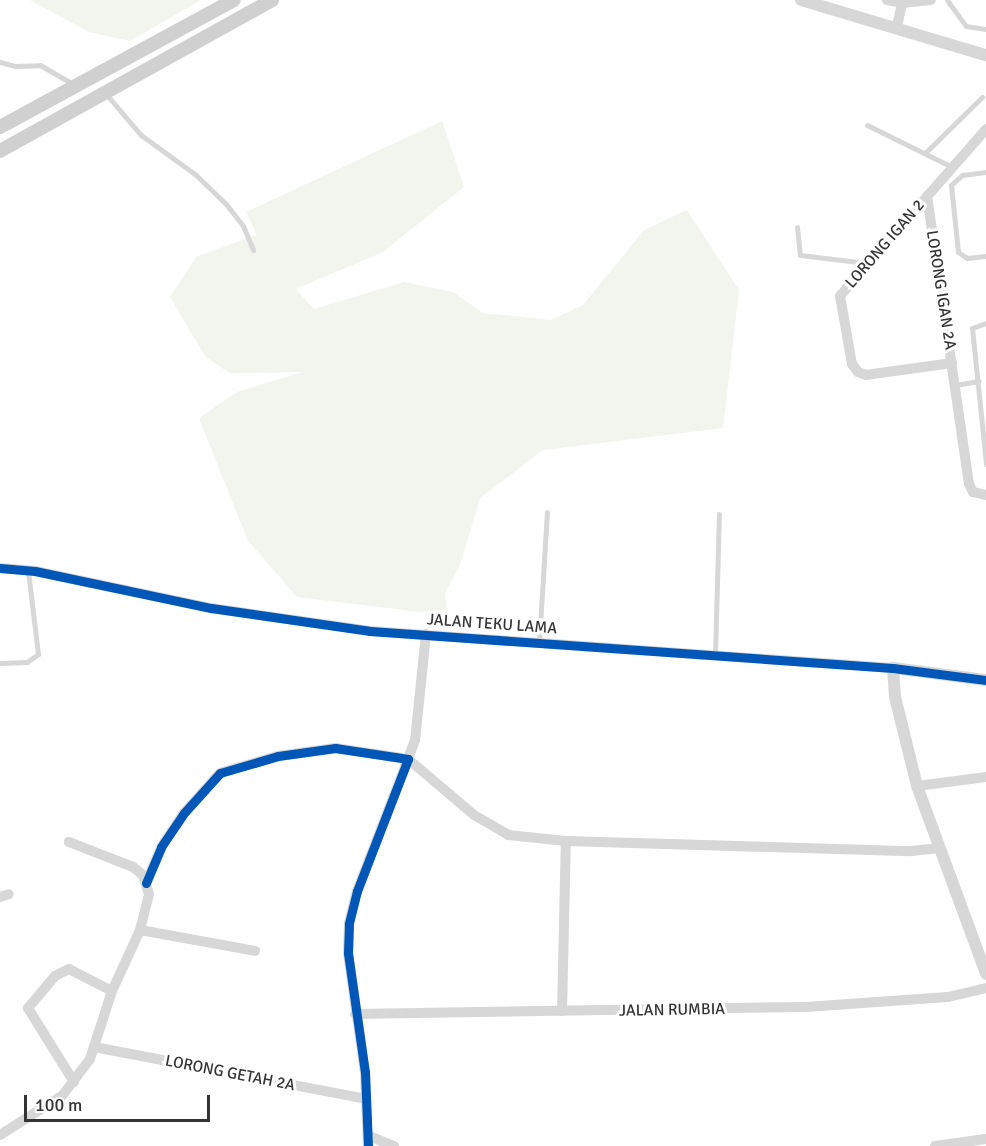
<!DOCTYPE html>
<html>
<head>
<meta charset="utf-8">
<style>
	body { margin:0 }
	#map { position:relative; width:986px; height:1146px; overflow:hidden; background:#fff; font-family:Signika,sans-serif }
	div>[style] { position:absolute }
	.green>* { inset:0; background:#f1f5ed }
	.service>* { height:5px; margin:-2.5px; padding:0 2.5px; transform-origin:2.5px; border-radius:2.5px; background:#d7d7d7 }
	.minor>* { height:10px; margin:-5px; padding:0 5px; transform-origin:5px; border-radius:5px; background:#d7d7d7 }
	.tertiary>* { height:12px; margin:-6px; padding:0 6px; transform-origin:6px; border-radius:6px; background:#d7d7d7 }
	.secondary>* { height:14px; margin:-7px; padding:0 7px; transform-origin:7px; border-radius:7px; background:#d0d0d0 }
	.cycleway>* { height:9px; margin:-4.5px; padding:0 4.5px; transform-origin:4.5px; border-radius:4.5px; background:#0057b8 }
	span { translate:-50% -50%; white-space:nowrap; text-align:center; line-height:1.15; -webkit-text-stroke:6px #fff; paint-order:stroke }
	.street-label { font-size:16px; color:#333 }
	.scale { position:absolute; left:24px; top:1095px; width:186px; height:27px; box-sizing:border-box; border:3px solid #333; border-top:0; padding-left:8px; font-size:18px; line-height:21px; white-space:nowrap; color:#333; -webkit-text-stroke:4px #fff; paint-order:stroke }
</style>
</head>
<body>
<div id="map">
	<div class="green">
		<i style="clip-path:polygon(30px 0,201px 0,130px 41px,89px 32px)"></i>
		<i style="clip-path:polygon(442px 121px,464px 187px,383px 252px,296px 289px,314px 309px,404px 282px,453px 292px,483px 313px,551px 320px,583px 305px,644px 230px,687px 210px,739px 290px,723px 428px,543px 450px,480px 498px,460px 565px,445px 593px,447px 610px,420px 612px,297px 597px,248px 541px,199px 418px,237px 392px,302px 372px,229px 373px,205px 356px,170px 297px,196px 257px,257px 235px,246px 212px)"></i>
	</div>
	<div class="service">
		<i style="left:947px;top:0;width:32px;rotate:54deg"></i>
		<i style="left:966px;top:26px;width:20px;rotate:9deg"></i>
		<i style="left:0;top:62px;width:16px;rotate:15deg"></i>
		<i style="left:15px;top:66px;width:25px;rotate:-2deg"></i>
		<i style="left:40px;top:65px;width:39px;rotate:30deg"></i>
		<i style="left:106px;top:94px;width:54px;rotate:49.5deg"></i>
		<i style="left:141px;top:135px;width:68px;rotate:36deg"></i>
		<i style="left:196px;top:175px;width:42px;rotate:44deg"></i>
		<i style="left:226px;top:204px;width:28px;rotate:52deg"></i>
		<i style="left:243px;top:226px;width:26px;rotate:67deg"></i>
		<i style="left:867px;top:125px;width:95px;rotate:26.3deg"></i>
		<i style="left:925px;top:153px;width:80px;rotate:-44.5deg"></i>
		<i style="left:986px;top:172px;width:24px;rotate:173deg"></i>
		<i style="left:962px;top:175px;width:15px;rotate:138deg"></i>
		<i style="left:951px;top:185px;width:67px;rotate:84deg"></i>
		<i style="left:958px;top:252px;width:11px;rotate:34deg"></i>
		<i style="left:967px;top:258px;width:19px;rotate:-6deg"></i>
		<i style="left:797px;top:227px;width:28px;rotate:84deg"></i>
		<i style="left:800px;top:255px;width:67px;rotate:6.8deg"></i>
		<i style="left:986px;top:323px;width:15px;rotate:160deg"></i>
		<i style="left:972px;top:328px;width:137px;rotate:84.1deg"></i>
		<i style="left:956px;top:385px;width:23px;rotate:-10deg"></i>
		<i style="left:539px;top:642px;width:130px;rotate:-86.5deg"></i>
		<i style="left:715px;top:655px;width:141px;rotate:-88.4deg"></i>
		<i style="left:0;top:663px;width:27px;rotate:-2deg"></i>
		<i style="left:27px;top:662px;width:14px;rotate:-36deg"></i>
		<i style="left:38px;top:654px;width:84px;rotate:-96.9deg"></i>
	</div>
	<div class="minor">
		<i style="left:887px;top:0;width:15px;rotate:11deg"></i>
		<i style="left:902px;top:3px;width:29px;rotate:-6deg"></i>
		<i style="left:897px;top:27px;width:25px;rotate:-78deg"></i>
		<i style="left:927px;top:196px;width:291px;rotate:81.7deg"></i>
		<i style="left:969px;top:484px;width:9px;rotate:63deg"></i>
		<i style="left:973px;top:492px;width:13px;rotate:13deg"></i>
		<i style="left:952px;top:363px;width:87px;rotate:172.1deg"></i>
		<i style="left:866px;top:375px;width:9px;rotate:-159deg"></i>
		<i style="left:858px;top:372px;width:10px;rotate:-127deg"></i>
		<i style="left:852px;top:364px;width:69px;rotate:-100deg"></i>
		<i style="left:840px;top:296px;width:222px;rotate:-48.8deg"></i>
		<i style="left:0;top:568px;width:35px;rotate:5deg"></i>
		<i style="left:35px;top:571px;width:180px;rotate:11.9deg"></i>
		<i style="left:211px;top:608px;width:161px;rotate:8.2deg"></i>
		<i style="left:370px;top:631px;width:524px;rotate:4.05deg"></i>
		<i style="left:426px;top:634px;width:107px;rotate:95.9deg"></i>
		<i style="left:415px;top:740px;width:20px;rotate:110deg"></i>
		<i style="left:408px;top:759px;width:87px;rotate:40.3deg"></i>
		<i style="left:474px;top:815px;width:39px;rotate:30deg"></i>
		<i style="left:508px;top:835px;width:58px;rotate:5.9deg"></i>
		<i style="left:566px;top:841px;width:345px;rotate:1.7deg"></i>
		<i style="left:911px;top:851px;width:27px;rotate:-6deg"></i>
		<i style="left:917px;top:786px;width:70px;rotate:-7.4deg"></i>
		<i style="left:146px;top:883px;width:39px;rotate:-67deg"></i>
		<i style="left:161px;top:847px;width:41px;rotate:-55.9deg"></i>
		<i style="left:184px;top:813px;width:54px;rotate:-48deg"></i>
		<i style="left:220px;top:773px;width:60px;rotate:-16.3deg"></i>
		<i style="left:278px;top:756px;width:58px;rotate:-8deg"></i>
		<i style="left:335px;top:748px;width:74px;rotate:8.6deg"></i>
		<i style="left:408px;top:759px;width:142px;rotate:111.1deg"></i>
		<i style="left:357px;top:891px;width:34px;rotate:104deg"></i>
		<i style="left:349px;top:924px;width:29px;rotate:92deg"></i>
		<i style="left:348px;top:953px;width:120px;rotate:81.9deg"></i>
		<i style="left:365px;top:1072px;width:74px;rotate:87.7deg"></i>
		<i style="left:0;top:897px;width:9px;rotate:-18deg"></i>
		<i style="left:140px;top:930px;width:117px;rotate:10.3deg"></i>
		<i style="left:562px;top:1011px;width:170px;rotate:-88.7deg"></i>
		<i style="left:355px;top:1014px;width:451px;rotate:-0.9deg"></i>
		<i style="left:806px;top:1007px;width:142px;rotate:-4deg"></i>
		<i style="left:948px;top:997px;width:39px;rotate:-13deg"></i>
		<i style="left:94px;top:1047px;width:277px;rotate:10.8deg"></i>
		<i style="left:74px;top:1082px;width:87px;rotate:-121.9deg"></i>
		<i style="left:28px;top:1008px;width:42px;rotate:-49.8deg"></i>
		<i style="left:55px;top:976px;width:16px;rotate:-27deg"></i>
		<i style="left:69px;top:969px;width:48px;rotate:27.1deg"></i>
		<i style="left:0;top:1135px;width:73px;rotate:-32.2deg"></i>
		<i style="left:62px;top:1096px;width:46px;rotate:-52.9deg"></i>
		<i style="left:90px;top:1059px;width:71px;rotate:-72.1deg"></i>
		<i style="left:112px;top:991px;width:67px;rotate:-65.3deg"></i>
		<i style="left:140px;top:930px;width:37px;rotate:-76deg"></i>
		<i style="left:149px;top:894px;width:20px;rotate:-108deg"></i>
		<i style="left:143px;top:875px;width:13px;rotate:-141deg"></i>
		<i style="left:133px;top:867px;width:69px;rotate:-158.7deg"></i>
		<i style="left:369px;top:1136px;width:27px;rotate:22deg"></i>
		<i style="left:935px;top:1146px;width:51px;rotate:-7.8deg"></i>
	</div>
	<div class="tertiary">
		<i style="left:801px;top:0;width:193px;rotate:16.6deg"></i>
		<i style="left:986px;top:680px;width:94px;rotate:-172.6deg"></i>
		<i style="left:893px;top:668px;width:29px;rotate:86deg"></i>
		<i style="left:895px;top:697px;width:92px;rotate:76.1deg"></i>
		<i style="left:917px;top:786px;width:200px;rotate:69.8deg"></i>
	</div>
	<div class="secondary">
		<i style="left:0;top:127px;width:266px;rotate:-28.5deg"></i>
		<i style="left:0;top:151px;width:311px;rotate:-29deg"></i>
	</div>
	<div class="cycleway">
		<i style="left:0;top:568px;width:35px;rotate:5deg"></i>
		<i style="left:35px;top:571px;width:180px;rotate:11.9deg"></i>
		<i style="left:211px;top:608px;width:161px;rotate:8.2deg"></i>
		<i style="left:370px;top:631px;width:524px;rotate:4.05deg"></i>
		<i style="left:893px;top:668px;width:94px;rotate:7.4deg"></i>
		<i style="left:146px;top:883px;width:39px;rotate:-67deg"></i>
		<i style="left:161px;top:847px;width:41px;rotate:-55.9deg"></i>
		<i style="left:184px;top:813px;width:54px;rotate:-48deg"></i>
		<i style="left:220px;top:773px;width:60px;rotate:-16.3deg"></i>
		<i style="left:278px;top:756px;width:58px;rotate:-8deg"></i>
		<i style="left:335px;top:748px;width:74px;rotate:8.6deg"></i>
		<i style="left:408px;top:759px;width:142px;rotate:111.1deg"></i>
		<i style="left:357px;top:891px;width:34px;rotate:104deg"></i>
		<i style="left:349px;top:924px;width:29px;rotate:92deg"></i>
		<i style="left:348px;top:953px;width:120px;rotate:81.9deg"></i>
		<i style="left:365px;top:1072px;width:74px;rotate:87.7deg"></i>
	</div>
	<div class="street-label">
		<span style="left:885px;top:244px;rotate:-49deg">LORONG IGAN 2</span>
		<span style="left:941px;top:290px;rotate:81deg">LORONG IGAN 2A</span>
		<span style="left:492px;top:624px;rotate:4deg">JALAN TEKU LAMA</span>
		<span style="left:672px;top:1010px;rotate:-1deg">JALAN RUMBIA</span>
		<span style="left:230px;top:1073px;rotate:11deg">LORONG GETAH 2A</span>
	</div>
	<div class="scale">100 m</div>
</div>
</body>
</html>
